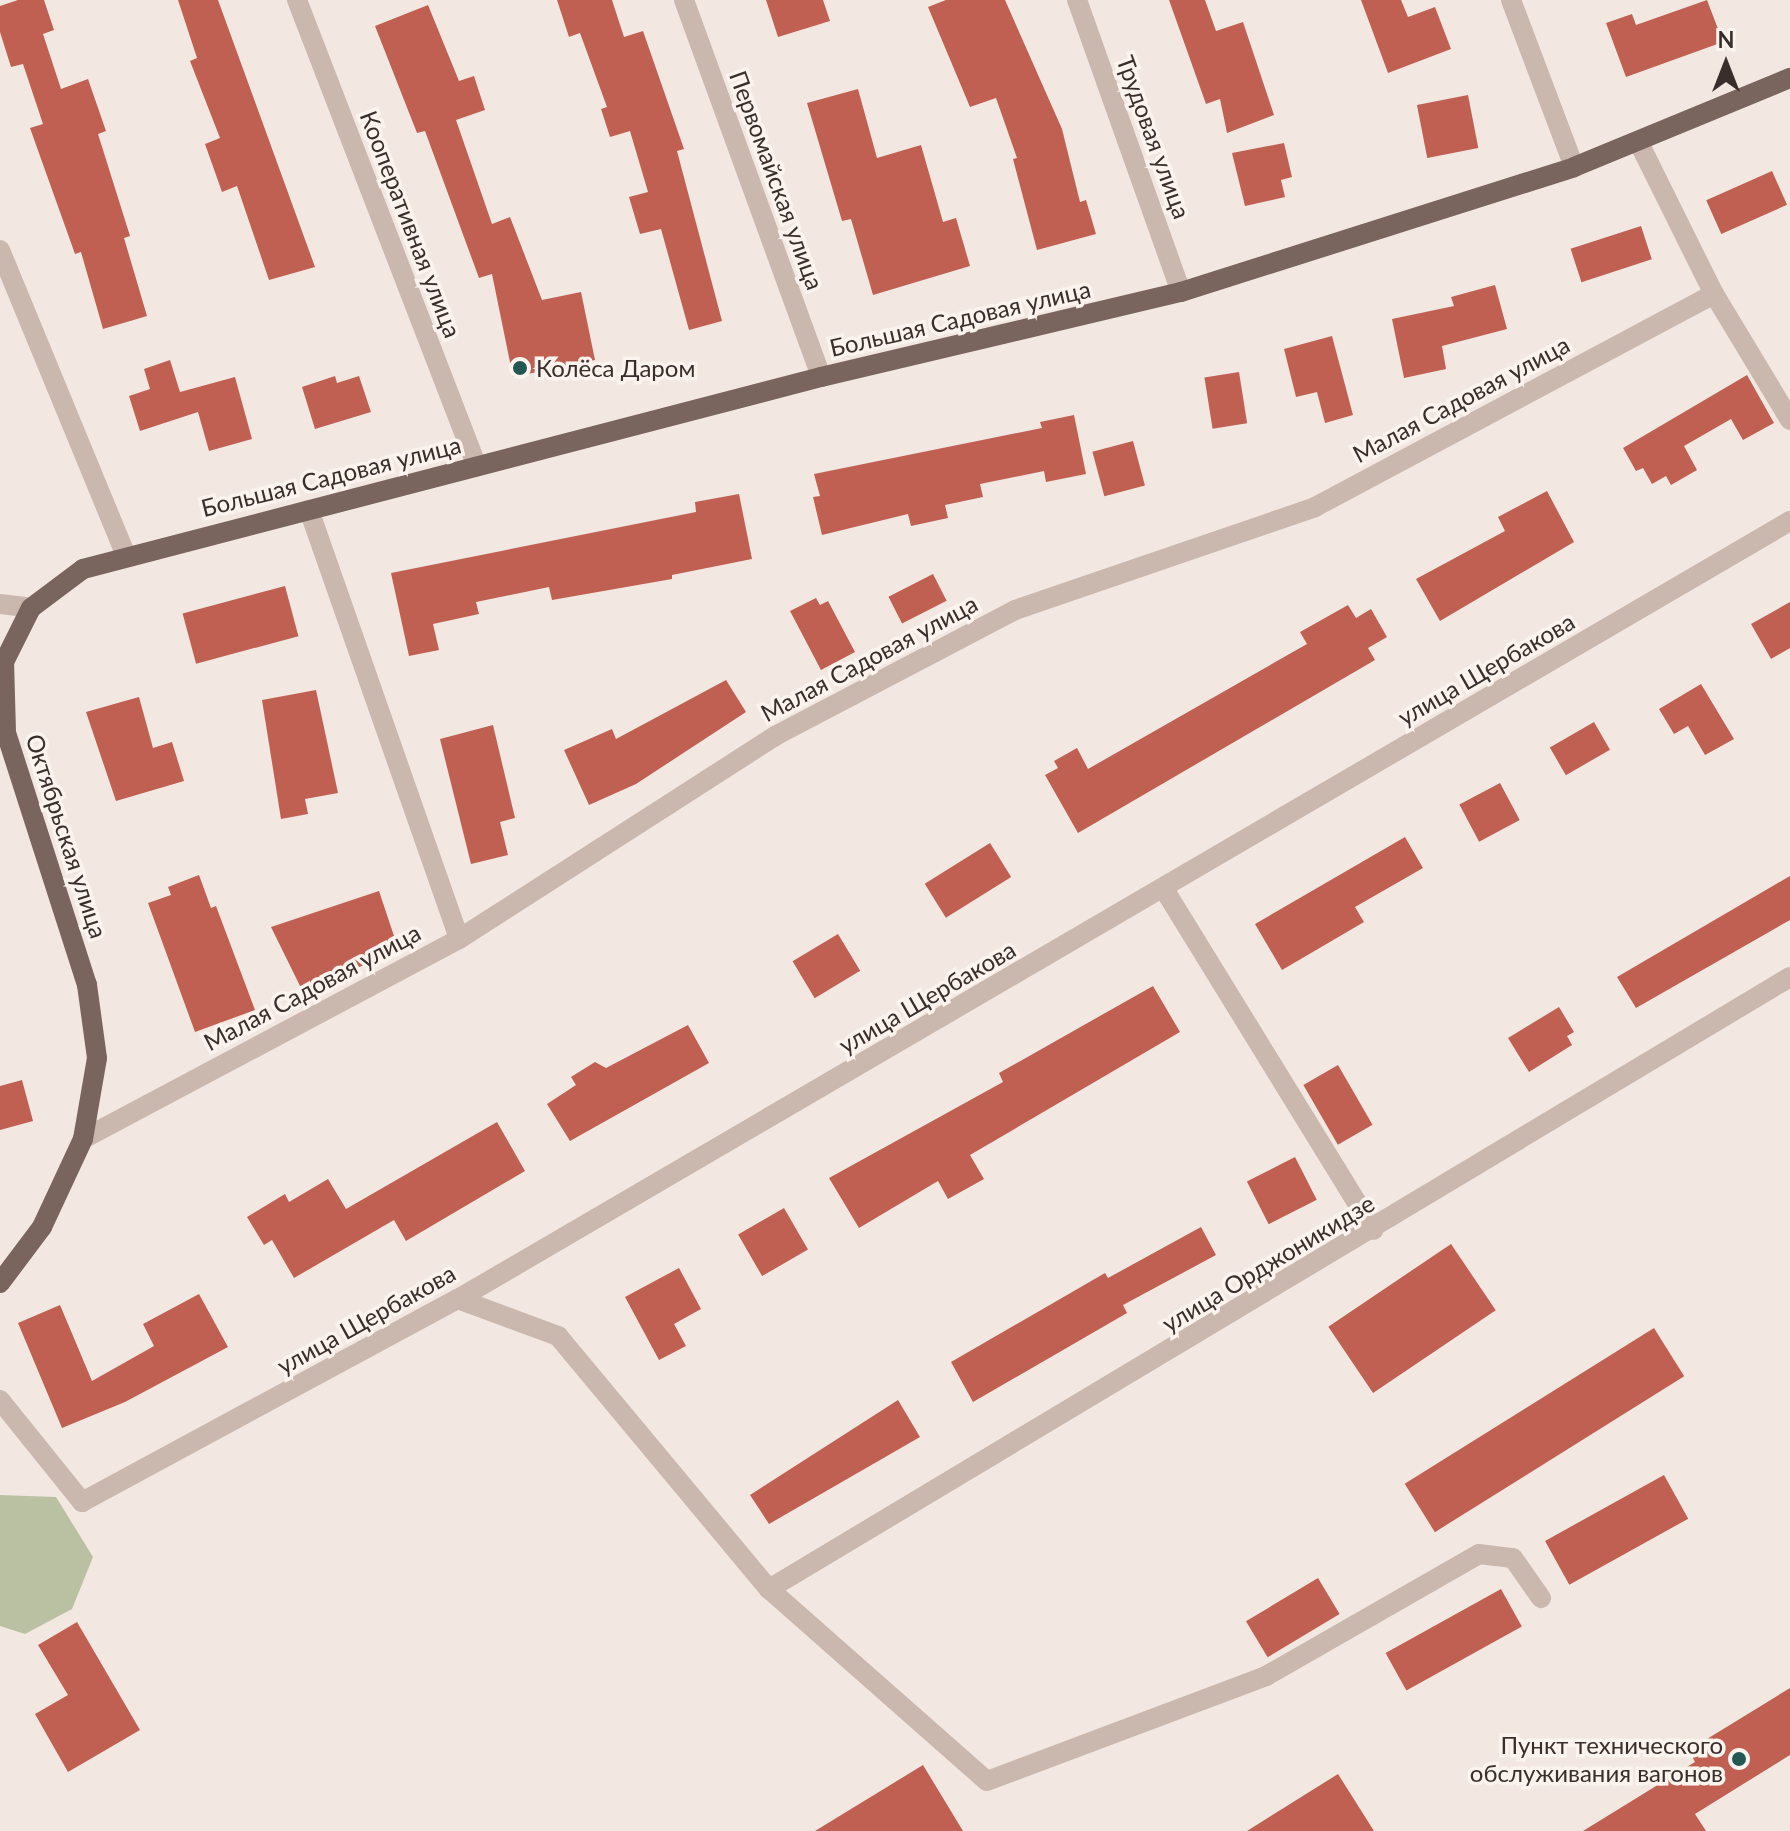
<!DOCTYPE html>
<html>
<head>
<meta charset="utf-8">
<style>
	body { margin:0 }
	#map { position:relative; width:1790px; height:1831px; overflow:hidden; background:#f2e8e1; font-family:Lato,sans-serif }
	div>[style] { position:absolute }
	.green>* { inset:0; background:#bac1a2 }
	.building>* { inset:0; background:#bf6053; transform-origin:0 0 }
	.minor>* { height:20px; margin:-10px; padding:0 10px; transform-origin:10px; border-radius:10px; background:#cab7ad }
	.major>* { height:20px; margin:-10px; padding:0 10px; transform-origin:10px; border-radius:10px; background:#7a645e }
	.dots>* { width:22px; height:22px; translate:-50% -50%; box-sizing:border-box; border:4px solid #faf3ee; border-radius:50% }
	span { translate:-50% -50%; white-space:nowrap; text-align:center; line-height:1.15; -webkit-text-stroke:7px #faf3ee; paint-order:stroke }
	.street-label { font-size:24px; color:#392e2b }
	.poi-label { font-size:24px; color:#392e2b }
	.left { translate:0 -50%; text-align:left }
	.right { translate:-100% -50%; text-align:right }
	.north { position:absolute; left:1686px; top:24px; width:80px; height:80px; -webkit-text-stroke:6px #faf3ee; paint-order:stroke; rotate:0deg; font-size:22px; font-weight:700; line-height:32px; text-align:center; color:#392e2b }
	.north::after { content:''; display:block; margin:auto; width:28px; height:36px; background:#392e2b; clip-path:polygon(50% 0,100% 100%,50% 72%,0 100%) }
</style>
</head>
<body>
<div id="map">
	<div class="green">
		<i style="clip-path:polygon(0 1495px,56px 1497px,93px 1557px,72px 1609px,25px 1634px,0 1626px)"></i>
	</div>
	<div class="building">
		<i style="clip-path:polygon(18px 0,44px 0,54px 30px,43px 34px,61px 89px,88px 79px,106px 131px,98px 134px,130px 236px,124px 238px,147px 316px,103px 329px,81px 252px,75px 254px,30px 128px,43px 124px,23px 64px,11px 67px,0 32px,0 6px)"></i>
		<i style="clip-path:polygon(178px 0,218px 0,315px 267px,269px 280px,237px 186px,222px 192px,205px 144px,220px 138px,190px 61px,197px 58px)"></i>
		<i style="clip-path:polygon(557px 0,612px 0,624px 37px,643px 31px,684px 149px,677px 151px,722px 321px,689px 330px,661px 229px,640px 234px,629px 197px,648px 192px,630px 131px,610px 137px,601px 109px,607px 107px,580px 33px,569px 37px)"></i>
		<i style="clip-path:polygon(766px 0,823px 0,830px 21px,778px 37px)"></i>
		<i style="clip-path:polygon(946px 0,1005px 0,1062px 129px,1080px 202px,1086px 200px,1096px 234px,1037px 250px,1013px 159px,1017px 158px,996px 98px,970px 107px,928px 7px)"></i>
		<i style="clip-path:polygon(1169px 0,1205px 0,1216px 31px,1243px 22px,1274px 115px,1227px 133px,1220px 99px,1206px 104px)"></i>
		<i style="clip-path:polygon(1361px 0,1401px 0,1408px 17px,1435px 7px,1451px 49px,1388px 73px)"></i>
		<i style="clip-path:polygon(1707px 0,1723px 42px,1626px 77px,1606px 23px,1632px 14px,1636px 25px)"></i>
		<i style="clip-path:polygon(428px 5px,459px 81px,474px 76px,485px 110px,456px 120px,492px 224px,510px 217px,542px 300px,581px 292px,595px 360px,513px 377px,492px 274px,479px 278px,425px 131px,417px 133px,375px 26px)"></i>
		<i style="clip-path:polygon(858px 89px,877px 158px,921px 145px,943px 222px,956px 218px,970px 266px,873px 295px,851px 219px,842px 221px,807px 103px)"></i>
		<i style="left:1468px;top:95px;width:54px;height:52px;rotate:79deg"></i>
		<i style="clip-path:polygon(1284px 143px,1292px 177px,1281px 180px,1285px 197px,1245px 206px,1232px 153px)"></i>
		<i style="left:1772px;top:171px;width:37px;height:72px;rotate:66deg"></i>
		<i style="left:1641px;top:226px;width:35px;height:74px;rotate:72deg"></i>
		<i style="clip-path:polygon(1495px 285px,1507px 329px,1442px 346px,1446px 369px,1404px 378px,1392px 319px,1454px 306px,1451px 297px)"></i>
		<i style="clip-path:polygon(1332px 336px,1353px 415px,1325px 423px,1317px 392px,1296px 397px,1284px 349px)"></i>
		<i style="clip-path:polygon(170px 360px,180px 392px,235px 377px,252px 439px,209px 451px,198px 412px,140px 431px,129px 396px,150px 389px,144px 369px)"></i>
		<i style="left:1239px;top:372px;width:52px;height:35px;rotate:81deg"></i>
		<i style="clip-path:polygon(1747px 375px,1774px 423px,1743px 440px,1731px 419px,1684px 446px,1697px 470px,1671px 485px,1666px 476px,1652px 484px,1643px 468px,1636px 471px,1623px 448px)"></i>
		<i style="clip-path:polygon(335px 376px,337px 383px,359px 376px,371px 412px,315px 429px,302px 387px)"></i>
		<i style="clip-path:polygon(1074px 415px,1086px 474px,1046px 482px,1044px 471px,980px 484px,983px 497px,945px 505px,948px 518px,911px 526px,908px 514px,822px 535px,813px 497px,820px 496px,814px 474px,1042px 428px,1040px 422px)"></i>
		<i style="left:1133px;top:441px;width:46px;height:42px;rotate:75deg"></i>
		<i style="clip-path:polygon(1547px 491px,1574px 542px,1440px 621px,1416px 579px,1505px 531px,1498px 517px)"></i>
		<i style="clip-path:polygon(739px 494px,752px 559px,672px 575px,672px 579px,552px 600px,549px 587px,476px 602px,479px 614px,433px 624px,439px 650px,409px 656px,391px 573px,696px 512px,695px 502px)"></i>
		<i style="left:933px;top:574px;width:30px;height:50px;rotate:63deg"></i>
		<i style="left:285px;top:586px;width:52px;height:106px;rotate:75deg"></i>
		<i style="clip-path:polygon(816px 598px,820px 605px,828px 601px,855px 652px,821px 670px,790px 611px)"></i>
		<i style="clip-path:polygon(1790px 602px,1790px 648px,1771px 659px,1751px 624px)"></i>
		<i style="clip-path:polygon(1348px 605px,1356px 618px,1371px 609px,1387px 637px,1368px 648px,1375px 660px,1078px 833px,1045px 775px,1058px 768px,1054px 761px,1077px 748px,1088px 769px,1307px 644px,1300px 632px)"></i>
		<i style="clip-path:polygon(726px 680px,746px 712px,636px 784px,589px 805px,564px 750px,612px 729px,616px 739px)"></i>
		<i style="clip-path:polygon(1701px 684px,1734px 739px,1705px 755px,1688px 726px,1674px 734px,1659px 709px)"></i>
		<i style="clip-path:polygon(316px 690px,338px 793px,305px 799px,308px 814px,281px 819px,262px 700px)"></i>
		<i style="clip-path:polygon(139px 697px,153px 748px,172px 742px,184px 781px,116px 801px,86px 712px)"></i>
		<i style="left:1594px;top:722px;width:32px;height:51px;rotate:60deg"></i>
		<i style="clip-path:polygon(493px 725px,515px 818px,500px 822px,508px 855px,471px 864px,440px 739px)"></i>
		<i style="left:1500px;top:783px;width:42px;height:46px;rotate:62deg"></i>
		<i style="clip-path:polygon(1405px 837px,1423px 868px,1355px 907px,1364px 922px,1282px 970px,1255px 924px)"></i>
		<i style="left:990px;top:843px;width:40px;height:77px;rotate:58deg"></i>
		<i style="clip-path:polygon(199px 875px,211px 908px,216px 906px,255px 1010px,195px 1032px,148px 903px,171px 895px,168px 887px)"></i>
		<i style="clip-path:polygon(1790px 876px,1790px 920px,1636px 1008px,1617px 977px)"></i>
		<i style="clip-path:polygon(379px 891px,399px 951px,302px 990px,271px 927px)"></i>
		<i style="left:838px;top:934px;width:43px;height:53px;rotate:59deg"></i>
		<i style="clip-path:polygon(1153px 986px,1180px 1032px,970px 1155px,984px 1179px,948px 1199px,938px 1181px,859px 1228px,829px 1178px,1003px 1082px,999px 1073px)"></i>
		<i style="clip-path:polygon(1559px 1007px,1574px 1032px,1567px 1036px,1572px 1045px,1529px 1072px,1508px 1038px)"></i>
		<i style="clip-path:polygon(688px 1025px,709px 1063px,570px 1141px,547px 1104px,576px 1085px,571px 1077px,595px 1062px,606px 1068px)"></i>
		<i style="left:1338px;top:1065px;width:69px;height:40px;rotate:60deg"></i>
		<i style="clip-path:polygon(22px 1080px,33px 1121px,0 1130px,0 1086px)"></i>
		<i style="clip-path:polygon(497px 1122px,525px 1171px,406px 1241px,394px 1220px,294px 1278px,272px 1240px,264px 1245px,247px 1217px,285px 1194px,289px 1202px,328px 1179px,346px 1209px)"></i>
		<i style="left:1295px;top:1157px;width:48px;height:54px;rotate:63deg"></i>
		<i style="left:784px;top:1208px;width:48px;height:53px;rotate:60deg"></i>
		<i style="clip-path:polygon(1201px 1227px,1216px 1255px,1123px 1305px,1127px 1313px,973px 1402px,951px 1362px,1105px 1273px,1108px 1278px)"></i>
		<i style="left:1451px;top:1244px;width:80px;height:148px;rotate:56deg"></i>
		<i style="clip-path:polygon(679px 1268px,701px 1309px,674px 1324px,686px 1346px,659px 1360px,625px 1297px)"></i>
		<i style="clip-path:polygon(199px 1294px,228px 1347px,125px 1402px,62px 1428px,18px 1323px,60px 1305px,92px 1381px,154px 1346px,143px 1324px)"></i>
		<i style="left:1654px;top:1328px;width:57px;height:294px;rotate:58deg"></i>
		<i style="clip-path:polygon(898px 1400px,920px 1437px,769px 1524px,750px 1495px)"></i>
		<i style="left:1664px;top:1475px;width:50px;height:136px;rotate:61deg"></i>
		<i style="left:1318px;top:1578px;width:42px;height:84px;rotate:59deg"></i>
		<i style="left:1501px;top:1589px;width:43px;height:132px;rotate:61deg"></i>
		<i style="clip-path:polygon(77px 1622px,140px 1730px,68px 1772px,35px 1714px,68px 1695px,38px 1645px)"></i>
		<i style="clip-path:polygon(1790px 1688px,1790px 1755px,1695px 1814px,1706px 1831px,1583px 1831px,1695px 1762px,1689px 1750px)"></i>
		<i style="clip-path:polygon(923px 1765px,963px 1831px,815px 1831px)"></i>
		<i style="clip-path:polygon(1338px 1774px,1374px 1831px,1247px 1831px)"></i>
	</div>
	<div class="minor">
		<i style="left:297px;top:0;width:500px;rotate:68.9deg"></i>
		<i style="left:684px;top:0;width:401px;rotate:70deg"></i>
		<i style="left:1077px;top:0;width:310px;rotate:70.4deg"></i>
		<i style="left:1511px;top:0;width:178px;rotate:69.3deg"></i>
		<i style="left:1638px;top:141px;width:171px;rotate:63.6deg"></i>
		<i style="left:1714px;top:294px;width:147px;rotate:58.9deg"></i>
		<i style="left:0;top:250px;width:330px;rotate:67.6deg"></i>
		<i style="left:309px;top:510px;width:454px;rotate:70.7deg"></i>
		<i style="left:0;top:604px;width:31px;rotate:7deg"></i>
		<i style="left:1164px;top:889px;width:400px;rotate:58.4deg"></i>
		<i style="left:83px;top:1139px;width:426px;rotate:-28deg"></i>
		<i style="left:459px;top:939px;width:376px;rotate:-32.7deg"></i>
		<i style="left:775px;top:736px;width:271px;rotate:-27.7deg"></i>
		<i style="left:1015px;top:610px;width:317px;rotate:-18.9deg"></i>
		<i style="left:1315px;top:507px;width:452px;rotate:-28.1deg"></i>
		<i style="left:458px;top:1299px;width:107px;rotate:20.3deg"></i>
		<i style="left:558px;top:1336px;width:329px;rotate:50.2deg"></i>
		<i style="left:769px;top:1589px;width:290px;rotate:41.4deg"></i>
		<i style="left:987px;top:1781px;width:298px;rotate:-20.6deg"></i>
		<i style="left:1266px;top:1676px;width:245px;rotate:-29.8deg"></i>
		<i style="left:1479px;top:1554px;width:34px;rotate:7deg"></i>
		<i style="left:1513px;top:1558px;width:49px;rotate:55deg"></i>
		<i style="left:0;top:1400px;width:131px;rotate:51.2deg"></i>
		<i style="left:82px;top:1502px;width:427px;rotate:-28.4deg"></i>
		<i style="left:458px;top:1299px;width:1543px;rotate:-30.29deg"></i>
		<i style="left:769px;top:1589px;width:1190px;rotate:-30.94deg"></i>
	</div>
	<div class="major">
		<i style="left:0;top:1283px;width:70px;rotate:-53.1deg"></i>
		<i style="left:42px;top:1227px;width:97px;rotate:-65deg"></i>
		<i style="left:83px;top:1139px;width:82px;rotate:-80.2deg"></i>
		<i style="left:97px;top:1058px;width:74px;rotate:-97.8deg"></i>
		<i style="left:87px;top:985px;width:266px;rotate:-107.8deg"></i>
		<i style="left:6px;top:732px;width:70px;rotate:-91.6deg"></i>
		<i style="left:4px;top:662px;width:60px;rotate:-63.4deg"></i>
		<i style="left:31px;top:608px;width:65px;rotate:-36.9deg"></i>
		<i style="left:83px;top:569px;width:763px;rotate:-14.58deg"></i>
		<i style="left:821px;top:377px;width:370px;rotate:-13.3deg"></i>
		<i style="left:1181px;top:292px;width:412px;rotate:-17.6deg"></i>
		<i style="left:1574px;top:167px;width:234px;rotate:-22.4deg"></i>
	</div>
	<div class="dots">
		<i style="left:520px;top:368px;background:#235855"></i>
		<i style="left:1739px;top:1759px;background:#235855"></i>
	</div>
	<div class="street-label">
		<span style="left:1154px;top:137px;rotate:70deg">Трудовая улица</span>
		<span style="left:777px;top:180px;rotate:70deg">Первомайская улица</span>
		<span style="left:411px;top:224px;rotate:69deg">Кооперативная улица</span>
		<span style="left:960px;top:318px;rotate:-13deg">Большая Садовая улица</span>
		<span style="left:1461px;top:399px;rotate:-28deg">Малая Садовая улица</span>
		<span style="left:331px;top:476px;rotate:-14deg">Большая Садовая улица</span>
		<span style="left:869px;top:658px;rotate:-28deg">Малая Садовая улица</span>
		<span style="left:1486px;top:669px;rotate:-30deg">улица Щербакова</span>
		<span style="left:67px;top:836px;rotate:72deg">Октябрьская улица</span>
		<span style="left:312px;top:987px;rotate:-28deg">Малая Садовая улица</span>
		<span style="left:927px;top:997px;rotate:-30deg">улица Щербакова</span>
		<span style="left:1268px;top:1263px;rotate:-31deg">улица Орджоникидзе</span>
		<span style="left:366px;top:1319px;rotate:-29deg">улица Щербакова</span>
	</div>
	<div class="poi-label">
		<span class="left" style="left:536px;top:368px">Колёса Даром</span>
		<span class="right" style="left:1723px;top:1759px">Пункт технического<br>обслуживания вагонов</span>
	</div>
	<div class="north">N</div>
</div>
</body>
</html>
